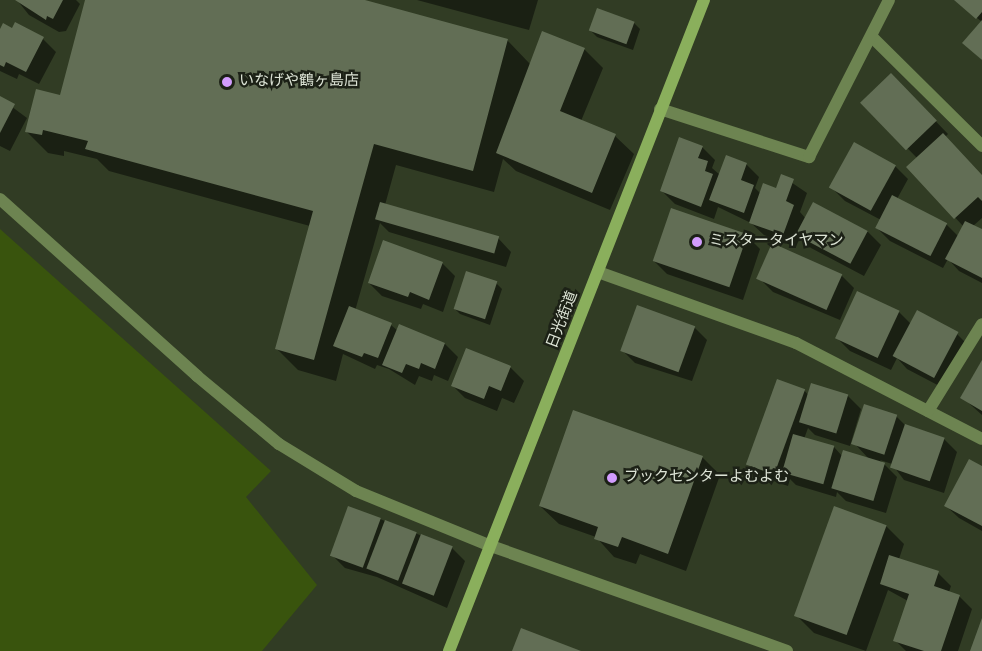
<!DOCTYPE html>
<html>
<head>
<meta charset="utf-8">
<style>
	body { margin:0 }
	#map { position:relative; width:982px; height:651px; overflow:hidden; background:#313c24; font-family:Overpass,"Noto Sans JP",sans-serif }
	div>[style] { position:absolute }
	.green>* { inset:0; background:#39540d }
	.shadow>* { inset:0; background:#0007 }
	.building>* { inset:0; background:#626e55; transform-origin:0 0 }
	.street>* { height:12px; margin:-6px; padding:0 6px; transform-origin:6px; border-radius:6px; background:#6d8451 }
	.secondary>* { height:12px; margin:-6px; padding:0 6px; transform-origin:6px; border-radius:6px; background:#8aaf5c }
	.dots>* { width:16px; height:16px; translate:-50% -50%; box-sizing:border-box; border:3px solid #1c2116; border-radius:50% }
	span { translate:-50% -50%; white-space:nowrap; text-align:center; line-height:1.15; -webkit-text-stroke:5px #1c2116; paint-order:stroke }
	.poi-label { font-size:15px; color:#dce3d5 }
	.left { translate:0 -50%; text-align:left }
	.street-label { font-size:15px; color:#dce3d5 }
</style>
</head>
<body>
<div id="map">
	<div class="green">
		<i style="clip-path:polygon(0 229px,271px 471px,246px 497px,317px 585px,262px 651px,0 651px)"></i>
	</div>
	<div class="shadow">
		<i style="clip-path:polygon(17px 0,76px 0,80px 4px,66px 31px,59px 32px,29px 15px)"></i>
		<i style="clip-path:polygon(87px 0,359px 0,507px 40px,530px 64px,543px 33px,584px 49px,603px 68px,581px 121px,615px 136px,634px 154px,610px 210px,516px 171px,503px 159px,494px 192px,396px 165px,385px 205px,498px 238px,511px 252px,506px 267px,389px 232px,380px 223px,355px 311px,391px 325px,398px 331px,445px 344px,458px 357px,448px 381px,434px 375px,432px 381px,419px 376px,415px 385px,389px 369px,377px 365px,375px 369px,343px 354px,336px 381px,298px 370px,276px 348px,310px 226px,109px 171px,97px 159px,64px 151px,64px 156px,48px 153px,26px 131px,61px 97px)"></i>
		<i style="clip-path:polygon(417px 0,538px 0,529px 30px)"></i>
		<i style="clip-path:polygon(955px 0,982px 0,982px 60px,964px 43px,982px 22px)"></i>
		<i style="clip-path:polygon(634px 23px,640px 29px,633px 50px,597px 37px,591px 31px)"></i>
		<i style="clip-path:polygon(16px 24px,43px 39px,56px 52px,39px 84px,19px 74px,17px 79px,0 71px,0 33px,13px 30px)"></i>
		<i style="clip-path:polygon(891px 75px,948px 134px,945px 137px,982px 176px,982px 218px,973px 226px,982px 231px,982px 283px,959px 271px,948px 259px,943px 268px,890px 241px,877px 228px,881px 220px,845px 201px,832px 188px,895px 166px,908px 179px,897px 199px,946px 224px,958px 236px,963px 226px,908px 167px,918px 159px,863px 103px)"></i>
		<i style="clip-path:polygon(0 98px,27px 118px,10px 151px,0 146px)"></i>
		<i style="clip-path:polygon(702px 147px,715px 160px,712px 168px,720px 175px,746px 164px,759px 177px,755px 188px,761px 194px,777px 189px,782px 176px,807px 193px,800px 212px,806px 219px,814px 204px,868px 232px,881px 245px,864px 276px,811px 248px,800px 237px,796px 247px,764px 235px,751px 223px,718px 207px,714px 219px,675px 204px,662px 191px)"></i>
		<i style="clip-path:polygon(747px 236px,760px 249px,743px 300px,667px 274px,654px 261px)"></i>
		<i style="clip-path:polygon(442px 263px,455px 276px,443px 312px,423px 304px,421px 309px,382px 296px,369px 283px)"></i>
		<i style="clip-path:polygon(841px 275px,854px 288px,840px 320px,773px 292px,760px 279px)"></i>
		<i style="clip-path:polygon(496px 283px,502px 289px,490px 325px,460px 314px,454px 308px)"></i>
		<i style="clip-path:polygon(899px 312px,911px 324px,957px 334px,970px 347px,947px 390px,907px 369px,897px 358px,891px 370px,850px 351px,837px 338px)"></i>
		<i style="clip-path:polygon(694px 327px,707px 340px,692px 381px,635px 363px,622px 350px)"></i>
		<i style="clip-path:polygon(466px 350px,511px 368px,524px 381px,514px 403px,502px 398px,497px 411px,465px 398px,452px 385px)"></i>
		<i style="clip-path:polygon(982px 363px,982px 415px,962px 397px)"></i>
		<i style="clip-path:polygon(804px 390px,809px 396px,848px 396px,861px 409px,850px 446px,815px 435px,808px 428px,804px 439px,834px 447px,843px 457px,870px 460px,854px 443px,896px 416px,906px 426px,944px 439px,957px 452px,944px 493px,904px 480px,892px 464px,880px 460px,897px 477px,886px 513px,846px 501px,837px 492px,836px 497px,796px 485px,790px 479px,788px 486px,762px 477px,749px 464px)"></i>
		<i style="clip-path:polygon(702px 457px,720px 475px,686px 571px,640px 554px,636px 564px,614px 557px,596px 537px,559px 524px,540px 506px)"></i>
		<i style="clip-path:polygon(982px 468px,982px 531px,959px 518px,946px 506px)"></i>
		<i style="clip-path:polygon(380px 519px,452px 548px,465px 561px,447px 608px,377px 577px,345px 568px,332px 555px)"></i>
		<i style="clip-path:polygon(886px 526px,904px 544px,899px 559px,938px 573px,951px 586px,949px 592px,959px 596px,972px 609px,958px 651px,906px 651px,895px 640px,908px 601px,888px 590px,866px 651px,814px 633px,796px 615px)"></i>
	</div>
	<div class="building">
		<i style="clip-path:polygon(15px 0,63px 0,53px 19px,47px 16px,46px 20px)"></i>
		<i style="clip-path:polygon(85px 0,365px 0,508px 39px,473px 171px,374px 144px,314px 360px,275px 349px,313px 211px,85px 149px,88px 141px,43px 130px,42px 135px,25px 132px,36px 89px,60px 95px)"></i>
		<i style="clip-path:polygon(954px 0,982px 0,982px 12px,976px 19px)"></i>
		<i style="left:597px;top:8px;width:40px;height:24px;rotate:20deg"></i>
		<i style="clip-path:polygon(982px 20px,982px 60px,962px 43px)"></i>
		<i style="clip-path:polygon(15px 22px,44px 37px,26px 72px,6px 62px,4px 67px,0 65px,0 29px,3px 23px,12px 28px)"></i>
		<i style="clip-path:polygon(542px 31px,585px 48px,560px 111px,616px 134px,592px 193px,496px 153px)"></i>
		<i style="left:891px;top:73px;width:66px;height:43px;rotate:46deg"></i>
		<i style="clip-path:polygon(0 96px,15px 104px,0 133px)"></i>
		<i style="clip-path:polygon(943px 133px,982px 175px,982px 201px,978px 197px,954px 219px,906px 167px)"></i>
		<i style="clip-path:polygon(679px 137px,703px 146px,698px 158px,708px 161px,705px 171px,713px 174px,701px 207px,660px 191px)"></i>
		<i style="left:854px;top:142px;width:48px;height:52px;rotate:29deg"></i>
		<i style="clip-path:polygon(726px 155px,747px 163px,741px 180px,754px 185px,744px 213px,709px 200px)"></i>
		<i style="clip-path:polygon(781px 174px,794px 179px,786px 201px,794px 205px,783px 235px,749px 223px,763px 183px,776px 188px)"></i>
		<i style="left:892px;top:195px;width:62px;height:37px;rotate:27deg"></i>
		<i style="left:380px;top:202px;width:124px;height:18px;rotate:16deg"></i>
		<i style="left:813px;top:202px;width:62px;height:37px;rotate:28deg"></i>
		<i style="left:671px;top:208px;width:81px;height:56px;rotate:19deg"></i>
		<i style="clip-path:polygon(965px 221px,982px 229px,982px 278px,945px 259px)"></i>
		<i style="clip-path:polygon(383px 240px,443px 262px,429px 300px,410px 292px,408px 297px,368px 283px)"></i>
		<i style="left:772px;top:243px;width:77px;height:39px;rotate:24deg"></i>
		<i style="left:466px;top:271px;width:33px;height:40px;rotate:18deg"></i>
		<i style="left:857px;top:291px;width:47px;height:52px;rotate:25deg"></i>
		<i style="left:637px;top:305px;width:62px;height:49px;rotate:20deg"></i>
		<i style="clip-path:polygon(349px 306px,392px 323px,378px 358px,364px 353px,362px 357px,333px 346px)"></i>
		<i style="left:917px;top:310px;width:47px;height:52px;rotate:28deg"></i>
		<i style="clip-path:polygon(399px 324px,445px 343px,435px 369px,421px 363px,419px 369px,406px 364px,402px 373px,382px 365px)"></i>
		<i style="clip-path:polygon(466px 348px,511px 366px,501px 391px,489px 386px,484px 399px,451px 386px)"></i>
		<i style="clip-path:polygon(982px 360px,982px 411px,960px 398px)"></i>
		<i style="left:777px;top:379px;width:30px;height:91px;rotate:20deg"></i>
		<i style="left:811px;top:383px;width:39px;height:41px;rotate:17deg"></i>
		<i style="left:864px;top:404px;width:35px;height:42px;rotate:18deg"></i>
		<i style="clip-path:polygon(573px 410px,703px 456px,668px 554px,622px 537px,618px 547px,594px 539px,598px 527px,539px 506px)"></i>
		<i style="left:905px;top:424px;width:42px;height:46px;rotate:19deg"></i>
		<i style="left:793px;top:434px;width:43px;height:40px;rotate:16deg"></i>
		<i style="left:843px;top:450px;width:44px;height:40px;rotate:17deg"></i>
		<i style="clip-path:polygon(969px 459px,982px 466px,982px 526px,944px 506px)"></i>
		<i style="left:348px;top:506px;width:35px;height:53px;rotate:20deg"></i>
		<i style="left:834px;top:506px;width:56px;height:117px;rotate:20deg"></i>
		<i style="left:385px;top:520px;width:34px;height:52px;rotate:21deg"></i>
		<i style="left:421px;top:534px;width:34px;height:53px;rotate:21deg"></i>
		<i style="clip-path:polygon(889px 555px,939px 571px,934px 586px,960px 595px,941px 651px,924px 651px,893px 641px,909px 594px,880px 584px)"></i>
		<i style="clip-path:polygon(982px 618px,982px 651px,970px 651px)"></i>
		<i style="clip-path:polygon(521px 628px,581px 651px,512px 651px)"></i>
	</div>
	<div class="street">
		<i style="left:872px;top:37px;width:155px;rotate:44.7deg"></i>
		<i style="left:660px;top:109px;width:157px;rotate:17.9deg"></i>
		<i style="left:809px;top:157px;width:176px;rotate:-63deg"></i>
		<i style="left:0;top:199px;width:265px;rotate:41.9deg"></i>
		<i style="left:197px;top:376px;width:107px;rotate:39.7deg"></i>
		<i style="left:279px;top:444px;width:90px;rotate:31.4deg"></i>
		<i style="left:356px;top:491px;width:146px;rotate:22.2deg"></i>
		<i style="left:491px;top:546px;width:314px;rotate:19.5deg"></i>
		<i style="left:598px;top:272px;width:210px;rotate:19.7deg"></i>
		<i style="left:796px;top:343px;width:209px;rotate:27.3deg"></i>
		<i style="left:928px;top:411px;width:102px;rotate:-58.2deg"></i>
	</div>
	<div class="secondary">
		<i style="left:449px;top:651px;width:699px;rotate:-68.61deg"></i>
	</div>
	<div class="dots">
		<i style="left:227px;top:82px;background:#d29cfd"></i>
		<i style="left:697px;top:242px;background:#d29cfd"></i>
		<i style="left:612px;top:478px;background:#d29cfd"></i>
	</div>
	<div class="poi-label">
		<span class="left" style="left:239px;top:82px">いなげや鶴ヶ島店</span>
		<span class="left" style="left:709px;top:242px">ミスタータイヤマン</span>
		<span class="left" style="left:624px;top:478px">ブックセンターよむよむ</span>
	</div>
	<div class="street-label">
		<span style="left:563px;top:320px;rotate:-69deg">日光街道</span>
	</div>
</div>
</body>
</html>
